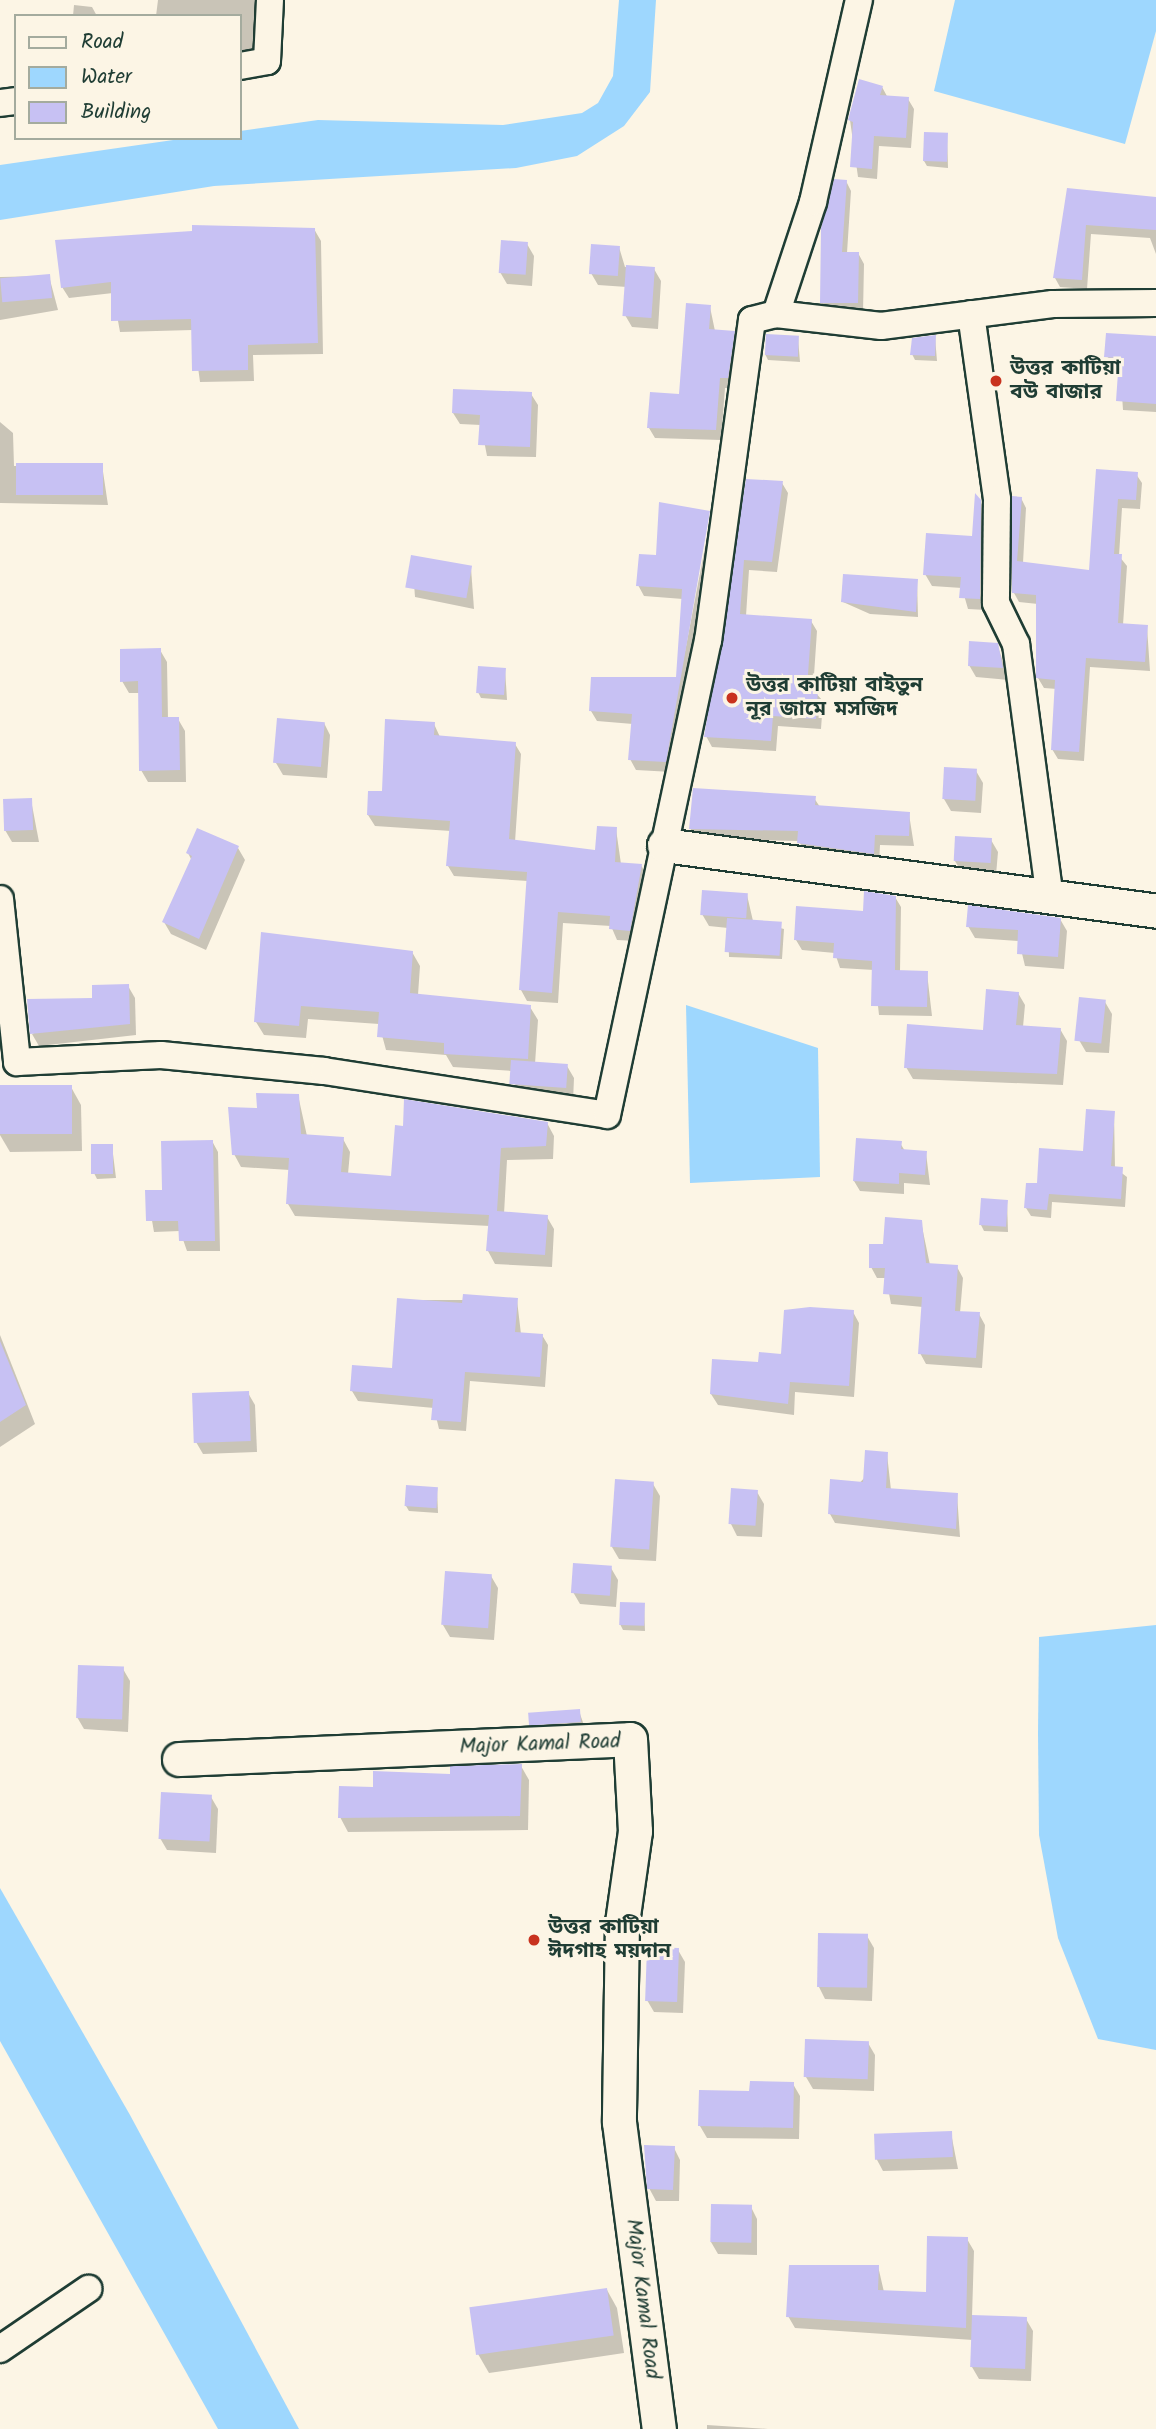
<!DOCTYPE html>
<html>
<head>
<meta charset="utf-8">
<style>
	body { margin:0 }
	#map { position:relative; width:1156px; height:2429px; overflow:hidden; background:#fcf5e5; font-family:Kalam,"Noto Sans Bengali",sans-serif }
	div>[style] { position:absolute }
	.water>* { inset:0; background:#9ed7fe }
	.shadow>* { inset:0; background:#0003 }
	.building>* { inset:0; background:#c7c1f3; transform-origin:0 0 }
	.roads { filter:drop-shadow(2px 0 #1f3d34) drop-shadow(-2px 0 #1f3d34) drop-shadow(0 2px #1f3d34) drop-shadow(0 -2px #1f3d34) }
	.minor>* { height:26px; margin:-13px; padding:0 13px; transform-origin:13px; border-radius:13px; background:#fcf5e5 }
	.tertiary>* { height:33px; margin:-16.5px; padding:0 16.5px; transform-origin:16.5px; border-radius:16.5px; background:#fcf5e5 }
	.dots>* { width:19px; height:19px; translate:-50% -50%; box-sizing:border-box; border:4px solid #fcf5e5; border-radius:50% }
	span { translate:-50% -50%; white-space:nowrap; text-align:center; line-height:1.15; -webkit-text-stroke:6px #fcf5e5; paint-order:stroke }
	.poi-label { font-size:21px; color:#1f3d34; font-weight:700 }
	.left { translate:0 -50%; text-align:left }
	.street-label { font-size:21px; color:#1f3d34 }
	.legend { position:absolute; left:14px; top:14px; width:228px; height:126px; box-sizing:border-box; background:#fcf5e5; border:2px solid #a4ab9e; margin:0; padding:9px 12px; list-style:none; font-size:21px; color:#1f3d34 }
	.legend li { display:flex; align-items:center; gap:14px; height:35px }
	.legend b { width:35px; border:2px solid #a4ab9e }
</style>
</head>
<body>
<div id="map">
	<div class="water">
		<i style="clip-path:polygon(619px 0,656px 0,650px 92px,624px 126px,577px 156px,516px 168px,214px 186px,0 220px,0 165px,187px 138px,240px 138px,240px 131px,318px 120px,503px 125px,582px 113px,598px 103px,613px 76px)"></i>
		<i style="clip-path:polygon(955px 0,1156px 0,1156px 31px,1125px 144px,934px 91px)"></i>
		<i style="clip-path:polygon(686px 1005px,818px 1048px,820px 1177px,690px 1183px)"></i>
		<i style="clip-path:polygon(1156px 1625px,1156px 2050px,1098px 2039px,1058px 1938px,1039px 1835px,1038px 1733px,1039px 1637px)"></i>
		<i style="clip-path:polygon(0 1888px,130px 2115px,299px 2429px,218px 2429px,0 2041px)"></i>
	</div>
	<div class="shadow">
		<i style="clip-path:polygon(158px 0,258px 0,256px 59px,240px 62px,240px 16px,156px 16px)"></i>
		<i style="clip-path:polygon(74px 5px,92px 7px,97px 16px,73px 16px)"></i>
		<i style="clip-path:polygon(882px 87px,888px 98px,908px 99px,914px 109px,911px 148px,879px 146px,877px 179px,858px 177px,850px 120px)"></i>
		<i style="clip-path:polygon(947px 135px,948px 168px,927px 166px,924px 161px)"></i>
		<i style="clip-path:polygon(846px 181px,851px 191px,847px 253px,858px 253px,864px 264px,863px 313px,827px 313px,821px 303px)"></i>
		<i style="clip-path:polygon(1069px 190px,1156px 198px,1156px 254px,1150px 238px,1091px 234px,1087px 289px,1060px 287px,1055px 278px)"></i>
		<i style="clip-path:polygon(314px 229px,321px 241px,323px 354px,253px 355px,254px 381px,200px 382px,193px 330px,120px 332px,113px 293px,69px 298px,62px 287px,194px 233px)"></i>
		<i style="clip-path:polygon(527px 244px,534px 256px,532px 286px,507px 284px,500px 272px)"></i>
		<i style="clip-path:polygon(619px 247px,625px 267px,654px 269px,661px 281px,658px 329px,632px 327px,625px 315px,627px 287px,598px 285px,591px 273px)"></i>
		<i style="clip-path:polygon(49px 276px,58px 310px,0 320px,0 277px)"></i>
		<i style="clip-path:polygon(710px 307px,715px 331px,734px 333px,739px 343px,733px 388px,725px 388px,721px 440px,655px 438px,649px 428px,681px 396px)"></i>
		<i style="clip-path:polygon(935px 337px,937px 361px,915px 360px,912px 354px)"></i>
		<i style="clip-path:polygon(798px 338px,800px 362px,768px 360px,765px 354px)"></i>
		<i style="clip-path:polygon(1156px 338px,1156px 412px,1123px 410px,1120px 366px,1106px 356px)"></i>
		<i style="clip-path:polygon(531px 394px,538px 405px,536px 457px,487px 456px,481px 425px,460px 424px,453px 413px)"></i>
		<i style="clip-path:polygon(0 422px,13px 433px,14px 466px,102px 465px,108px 505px,0 503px)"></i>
		<i style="clip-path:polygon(1098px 471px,1136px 474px,1142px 483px,1140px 509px,1122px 508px,1119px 556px,1127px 566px,1123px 625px,1147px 627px,1150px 671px,1090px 667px,1084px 761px,1058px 759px,1052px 749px,1057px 689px,1044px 688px,1038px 678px,1038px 604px,1019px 602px,1014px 593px,1021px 498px,1026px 508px,1023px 563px,1091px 572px)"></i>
		<i style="clip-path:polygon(748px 480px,782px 483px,788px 493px,777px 572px,749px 570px,746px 616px,811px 621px,817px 631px,813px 690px,823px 701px,821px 729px,778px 726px,776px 751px,712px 747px,706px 736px)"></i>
		<i style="clip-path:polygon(980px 501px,987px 514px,986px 610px,968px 609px,962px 588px,932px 586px,925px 574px,973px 538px)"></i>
		<i style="clip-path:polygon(709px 513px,683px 662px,711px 516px,715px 523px,672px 772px,636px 770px,630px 759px,633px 724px,597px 721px,591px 711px,677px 678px,683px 599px,644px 596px,638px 585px,657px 557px)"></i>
		<i style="clip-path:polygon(412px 556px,471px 568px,474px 609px,415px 597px)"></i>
		<i style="clip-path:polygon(917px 581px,918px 617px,870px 614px,843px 602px)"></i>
		<i style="clip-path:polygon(997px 644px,1009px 680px,976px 677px,969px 665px)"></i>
		<i style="clip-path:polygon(160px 650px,167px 662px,168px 719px,178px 719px,185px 731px,186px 782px,148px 782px,141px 770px,140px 693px,129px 693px,122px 681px)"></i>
		<i style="clip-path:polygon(505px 669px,507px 700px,481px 698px,478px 692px)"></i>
		<i style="clip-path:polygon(324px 723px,330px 735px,327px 778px,283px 775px,276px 763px)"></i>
		<i style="clip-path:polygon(434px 724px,440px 737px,515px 744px,521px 754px,515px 842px,596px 852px,616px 829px,621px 864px,641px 865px,647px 876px,636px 941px,617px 940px,611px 926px,563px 923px,558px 1003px,527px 1001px,521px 990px,528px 881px,454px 876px,448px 866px,451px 831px,375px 826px,368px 815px)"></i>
		<i style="clip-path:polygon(976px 771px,983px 783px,981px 813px,951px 811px,944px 799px)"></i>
		<i style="clip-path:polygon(814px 798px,820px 807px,909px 814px,914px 846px,880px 845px,879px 864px,805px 853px,799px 841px,696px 839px,690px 828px)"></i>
		<i style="clip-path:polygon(31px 800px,39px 842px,12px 842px,5px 830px)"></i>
		<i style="clip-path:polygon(991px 840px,998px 852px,996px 875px,962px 873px,955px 861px)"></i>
		<i style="clip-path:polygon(238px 848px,245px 860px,206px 950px,171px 934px,164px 922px,192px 861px,188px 853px)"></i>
		<i style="clip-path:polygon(747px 895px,753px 921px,784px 929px,782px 959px,729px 957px,728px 928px,709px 926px,702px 914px)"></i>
		<i style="clip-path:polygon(895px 897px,901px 907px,900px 972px,927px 973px,932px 1016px,879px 1015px,874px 970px,840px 968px,835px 953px,802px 950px,796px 940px)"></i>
		<i style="clip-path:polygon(1060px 919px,1067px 931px,1064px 969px,1025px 966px,1019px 941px,975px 938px,968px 926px)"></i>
		<i style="clip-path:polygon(412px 952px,420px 966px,418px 995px,530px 1007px,538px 1020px,535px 1064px,567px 1066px,574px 1078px,573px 1102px,518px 1095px,512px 1071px,453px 1067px,446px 1055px,386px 1050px,379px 1024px,308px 1019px,306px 1038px,264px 1035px,256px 1022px)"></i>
		<i style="clip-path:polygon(128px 986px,135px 998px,136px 1035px,39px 1046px,32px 1034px)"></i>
		<i style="clip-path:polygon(1018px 993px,1025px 1005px,1023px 1027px,1060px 1029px,1067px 1041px,1063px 1085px,913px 1079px,906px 1067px,984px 1031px)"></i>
		<i style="clip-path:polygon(1105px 1002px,1112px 1014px,1109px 1053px,1086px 1052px,1079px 1040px)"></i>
		<i style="clip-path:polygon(71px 1087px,81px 1105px,82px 1151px,10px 1152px,0 1135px,0 1088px)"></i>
		<i style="clip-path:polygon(298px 1095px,307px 1136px,343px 1139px,350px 1152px,348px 1174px,393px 1177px,547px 1123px,554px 1136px,553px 1159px,507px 1160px,504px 1214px,547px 1217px,554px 1229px,552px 1267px,495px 1264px,488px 1251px,490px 1226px,295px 1216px,288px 1204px,290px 1170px,241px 1167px,234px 1154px,258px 1110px)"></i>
		<i style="clip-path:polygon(1114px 1113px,1115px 1168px,1127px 1177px,1125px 1207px,1052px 1202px,1051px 1218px,1031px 1216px,1026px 1208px,1039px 1185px,1085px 1153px)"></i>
		<i style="clip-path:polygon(212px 1141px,218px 1152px,220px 1251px,187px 1251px,180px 1231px,154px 1232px,147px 1192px,164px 1192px)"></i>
		<i style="clip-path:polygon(900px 1143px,905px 1151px,926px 1153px,930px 1185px,904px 1183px,904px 1194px,860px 1191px,854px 1181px)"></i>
		<i style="clip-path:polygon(112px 1146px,116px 1178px,97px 1179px,94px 1173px)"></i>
		<i style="clip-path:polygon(1007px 1202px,1008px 1232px,984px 1231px,981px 1225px)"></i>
		<i style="clip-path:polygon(921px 1222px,930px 1265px,957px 1267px,963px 1278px,960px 1313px,979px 1314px,985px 1325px,982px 1368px,926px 1364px,920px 1353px,923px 1307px,891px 1304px,886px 1278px,877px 1278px,871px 1267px,885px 1246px)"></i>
		<i style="clip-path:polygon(399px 1300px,517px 1300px,521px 1334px,542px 1335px,548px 1345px,545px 1387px,470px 1381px,466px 1431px,439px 1429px,434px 1408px,358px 1401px,352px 1391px,394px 1370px)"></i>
		<i style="clip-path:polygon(853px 1312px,859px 1323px,854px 1397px,795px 1392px,794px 1415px,718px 1405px,711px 1394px)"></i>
		<i style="clip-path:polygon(0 1335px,35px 1424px,0 1447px)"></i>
		<i style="clip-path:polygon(248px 1393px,255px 1405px,257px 1452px,203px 1454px,196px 1442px)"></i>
		<i style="clip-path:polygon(887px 1454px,891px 1490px,957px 1494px,960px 1537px,835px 1523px,830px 1514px)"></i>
		<i style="clip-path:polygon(653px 1484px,660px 1496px,656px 1561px,619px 1559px,612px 1547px)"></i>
		<i style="clip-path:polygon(437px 1489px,438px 1513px,409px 1511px,406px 1506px)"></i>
		<i style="clip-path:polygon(757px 1492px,764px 1504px,762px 1537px,737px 1536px,731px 1524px)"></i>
		<i style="clip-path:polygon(611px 1568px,618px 1580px,616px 1607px,580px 1604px,573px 1592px)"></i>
		<i style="clip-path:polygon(491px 1576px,498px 1588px,494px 1640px,450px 1637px,443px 1625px)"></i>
		<i style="clip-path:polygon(644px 1605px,645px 1631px,623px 1630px,620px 1624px)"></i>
		<i style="clip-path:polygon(123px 1669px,130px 1681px,128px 1732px,84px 1729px,77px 1717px)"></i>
		<i style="clip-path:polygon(579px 1711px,587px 1734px,537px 1736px,530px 1724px)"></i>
		<i style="clip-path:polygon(521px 1766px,529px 1780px,528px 1830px,348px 1832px,340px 1817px,374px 1789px)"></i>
		<i style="clip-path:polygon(211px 1797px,218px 1809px,216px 1853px,167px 1850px,160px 1838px)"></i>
		<i style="clip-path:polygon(867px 1936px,874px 1948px,872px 2001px,825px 1999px,819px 1987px)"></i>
		<i style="clip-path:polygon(678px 1950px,685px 1962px,683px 2013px,654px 2012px,647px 2000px)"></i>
		<i style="clip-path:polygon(868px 2043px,875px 2055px,874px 2091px,813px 2089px,806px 2077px)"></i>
		<i style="clip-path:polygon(793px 2084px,800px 2096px,799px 2139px,707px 2138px,700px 2126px,751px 2093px)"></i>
		<i style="clip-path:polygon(951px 2133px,958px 2169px,883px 2171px,876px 2158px)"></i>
		<i style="clip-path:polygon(674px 2148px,680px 2160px,679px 2201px,656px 2201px,649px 2188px)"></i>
		<i style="clip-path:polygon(751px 2207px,757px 2219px,757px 2255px,718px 2254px,711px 2242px)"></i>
		<i style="clip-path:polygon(967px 2239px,974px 2251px,972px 2317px,1026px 2319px,1033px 2331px,1031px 2381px,979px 2379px,972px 2367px,973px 2340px,795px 2328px,788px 2316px,878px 2266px,884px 2292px,927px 2293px)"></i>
		<i style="clip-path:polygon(607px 2290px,617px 2308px,624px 2353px,489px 2373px,478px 2354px)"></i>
		<i style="clip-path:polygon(707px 2425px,768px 2429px,707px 2429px)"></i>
	</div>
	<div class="building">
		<i style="clip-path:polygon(859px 79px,883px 86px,880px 95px,909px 97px,906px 138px,874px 136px,872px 169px,850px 167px,853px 122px,848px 120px)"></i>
		<i style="left:924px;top:132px;width:24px;height:29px;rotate:2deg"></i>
		<i style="clip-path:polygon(834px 179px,847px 180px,842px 252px,859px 252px,858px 303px,820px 303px,821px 228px)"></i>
		<i style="clip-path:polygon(1067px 188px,1156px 197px,1156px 230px,1086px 225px,1082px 280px,1053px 278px)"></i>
		<i style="clip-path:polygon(192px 225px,315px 228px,318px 343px,248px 345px,248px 370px,192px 371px,191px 319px,111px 321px,111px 282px,61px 288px,55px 240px,192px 231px)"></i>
		<i style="left:501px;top:240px;width:27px;height:33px;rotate:4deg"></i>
		<i style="left:591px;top:244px;width:29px;height:30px;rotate:4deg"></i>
		<i style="left:626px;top:265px;width:29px;height:51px;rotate:4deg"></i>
		<i style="left:50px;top:274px;width:24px;height:50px;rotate:85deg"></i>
		<i style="clip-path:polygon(686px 303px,711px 305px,709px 329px,735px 331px,728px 378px,720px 378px,716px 430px,647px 428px,650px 392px,679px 394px)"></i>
		<i style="clip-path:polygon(1106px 333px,1156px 336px,1156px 404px,1116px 401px,1119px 358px,1104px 357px)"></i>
		<i style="left:766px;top:334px;width:33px;height:21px;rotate:3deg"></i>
		<i style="clip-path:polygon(936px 335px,935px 356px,910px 355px,912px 338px)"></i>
		<i style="clip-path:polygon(453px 389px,532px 392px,530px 447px,478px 445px,480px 415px,452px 413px)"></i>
		<i style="left:103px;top:463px;width:32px;height:87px;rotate:90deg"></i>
		<i style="clip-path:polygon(1096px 469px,1138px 472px,1136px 500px,1118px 499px,1114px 554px,1122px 554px,1118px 623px,1148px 625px,1145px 662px,1086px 658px,1079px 752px,1051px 750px,1055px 680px,1036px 678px,1036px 595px,1012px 593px,1012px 496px,1022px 497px,1017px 561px,1089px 570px)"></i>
		<i style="clip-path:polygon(746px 479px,783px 481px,772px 562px,744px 560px,740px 614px,812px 619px,807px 688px,818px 689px,816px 719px,773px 716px,771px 741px,704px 737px)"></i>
		<i style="clip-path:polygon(975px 493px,981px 500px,980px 599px,959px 598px,961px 577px,923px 575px,926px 533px,972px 536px)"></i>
		<i style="clip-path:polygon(659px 502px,710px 511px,666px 762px,628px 760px,632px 714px,589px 711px,591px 677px,676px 677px,682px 589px,636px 586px,639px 554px,656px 555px)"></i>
		<i style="left:411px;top:555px;width:62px;height:33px;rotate:10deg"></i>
		<i style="clip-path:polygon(843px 574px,918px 579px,916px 612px,841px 602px)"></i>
		<i style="clip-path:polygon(969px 641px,998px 643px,1003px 668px,968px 666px)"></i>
		<i style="clip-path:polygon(161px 648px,162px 717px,179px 717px,180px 770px,139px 771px,138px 681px,120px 682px,120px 649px)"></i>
		<i style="left:478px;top:666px;width:28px;height:27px;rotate:4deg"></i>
		<i style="left:277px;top:718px;width:48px;height:45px;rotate:5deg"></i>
		<i style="clip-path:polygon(385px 719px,435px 722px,434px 735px,516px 742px,509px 839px,595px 850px,597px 826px,617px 827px,615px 862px,642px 864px,630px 931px,609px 929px,610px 916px,558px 912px,552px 993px,519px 990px,527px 872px,446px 866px,450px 821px,367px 815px,368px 791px,382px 791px)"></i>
		<i style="left:944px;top:767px;width:33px;height:32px;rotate:3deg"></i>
		<i style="clip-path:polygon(693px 788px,816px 796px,815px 805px,910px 812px,909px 836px,875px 835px,874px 854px,797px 843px,798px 831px,689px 829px)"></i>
		<i style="left:32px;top:798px;width:32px;height:29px;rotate:88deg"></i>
		<i style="clip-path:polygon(197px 828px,239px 846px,199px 939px,162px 922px,192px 856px,186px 853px)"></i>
		<i style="left:955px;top:836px;width:37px;height:25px;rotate:3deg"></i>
		<i style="left:702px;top:890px;width:46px;height:25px;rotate:4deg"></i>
		<i style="clip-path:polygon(864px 891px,896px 896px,895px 970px,928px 971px,927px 1007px,871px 1006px,872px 961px,833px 958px,834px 943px,794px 940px,796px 906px,863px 911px)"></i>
		<i style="clip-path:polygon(968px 905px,1061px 918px,1058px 957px,1017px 954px,1018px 930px,966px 927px)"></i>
		<i style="left:727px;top:918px;width:55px;height:34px;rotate:4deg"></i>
		<i style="clip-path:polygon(261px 932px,413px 951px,410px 993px,531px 1005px,528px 1059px,444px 1054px,444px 1043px,377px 1037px,379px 1012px,301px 1006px,299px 1026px,254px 1022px)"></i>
		<i style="clip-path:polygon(129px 984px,130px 1024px,30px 1034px,27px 999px,92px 998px,92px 985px)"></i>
		<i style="clip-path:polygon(986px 989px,1019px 992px,1016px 1025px,1061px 1028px,1057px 1074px,904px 1068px,907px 1024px,983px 1030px)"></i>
		<i style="left:1079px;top:997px;width:27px;height:44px;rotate:6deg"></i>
		<i style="left:511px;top:1060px;width:57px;height:24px;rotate:4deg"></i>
		<i style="left:72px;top:1085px;width:49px;height:72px;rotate:90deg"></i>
		<i style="clip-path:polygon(256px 1093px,299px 1094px,301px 1134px,344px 1137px,341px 1172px,391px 1176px,395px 1125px,403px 1126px,404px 1099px,548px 1122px,546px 1146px,501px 1148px,497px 1211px,548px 1215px,545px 1255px,486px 1251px,489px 1215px,286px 1204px,289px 1158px,232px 1155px,228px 1107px,257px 1108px)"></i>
		<i style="clip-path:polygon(1086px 1109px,1115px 1111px,1111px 1166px,1123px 1167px,1121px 1199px,1049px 1194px,1047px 1210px,1024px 1208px,1026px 1183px,1037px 1183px,1039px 1148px,1083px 1151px)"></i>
		<i style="clip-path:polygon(856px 1138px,902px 1141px,901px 1149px,927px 1151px,925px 1175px,899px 1173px,899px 1184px,853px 1181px)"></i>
		<i style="clip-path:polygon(213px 1140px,215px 1241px,179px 1241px,178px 1221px,146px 1221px,145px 1190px,162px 1190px,161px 1141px)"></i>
		<i style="left:91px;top:1144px;width:22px;height:30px"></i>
		<i style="left:981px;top:1198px;width:27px;height:27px;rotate:4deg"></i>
		<i style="clip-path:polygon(885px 1217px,922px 1220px,926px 1263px,958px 1265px,955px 1311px,980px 1312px,976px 1358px,918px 1354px,922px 1297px,883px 1294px,885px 1268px,869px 1268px,869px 1244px,883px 1244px)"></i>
		<i style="clip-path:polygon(463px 1294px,518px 1298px,515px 1332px,543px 1334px,540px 1377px,465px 1372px,461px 1422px,431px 1420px,433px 1399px,350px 1391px,352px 1365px,392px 1368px,397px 1298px,462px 1303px)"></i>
		<i style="clip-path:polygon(810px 1307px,854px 1310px,849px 1386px,790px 1382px,788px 1404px,710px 1394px,712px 1359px,758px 1362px,759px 1352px,781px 1354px,784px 1310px)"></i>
		<i style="clip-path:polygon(0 1341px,26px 1405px,0 1422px)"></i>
		<i style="left:249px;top:1391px;width:50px;height:57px;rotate:88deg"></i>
		<i style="clip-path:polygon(865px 1450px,888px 1452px,886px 1488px,958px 1493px,956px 1529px,828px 1514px,830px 1479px,863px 1482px)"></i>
		<i style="left:615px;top:1479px;width:39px;height:68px;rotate:4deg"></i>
		<i style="left:406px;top:1485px;width:32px;height:21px;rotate:4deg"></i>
		<i style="left:731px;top:1488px;width:27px;height:36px;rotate:4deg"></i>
		<i style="left:573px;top:1563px;width:39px;height:30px;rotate:4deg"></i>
		<i style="left:445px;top:1571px;width:47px;height:54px;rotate:4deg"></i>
		<i style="left:620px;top:1602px;width:25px;height:23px;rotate:2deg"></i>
		<i style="left:78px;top:1665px;width:46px;height:53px;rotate:2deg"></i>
		<i style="left:580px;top:1709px;width:13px;height:52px;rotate:86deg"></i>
		<i style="clip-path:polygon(522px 1764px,520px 1816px,338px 1818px,339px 1786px,373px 1787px,373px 1771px,450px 1774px,450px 1766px)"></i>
		<i style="left:161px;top:1792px;width:51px;height:47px;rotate:3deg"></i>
		<i style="left:818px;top:1933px;width:50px;height:54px;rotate:1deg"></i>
		<i style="left:647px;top:1947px;width:32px;height:54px;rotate:2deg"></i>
		<i style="left:805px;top:2039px;width:64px;height:38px;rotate:2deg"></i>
		<i style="clip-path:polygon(750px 2081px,794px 2082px,793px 2128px,698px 2126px,699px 2090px,749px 2091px)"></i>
		<i style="left:952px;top:2131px;width:26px;height:78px;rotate:88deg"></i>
		<i style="clip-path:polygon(644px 2145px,675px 2146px,673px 2190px,647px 2189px)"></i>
		<i style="left:711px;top:2204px;width:41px;height:38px;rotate:1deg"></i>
		<i style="clip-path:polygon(927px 2236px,968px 2237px,966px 2328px,786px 2317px,789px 2265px,879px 2265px,878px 2290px,926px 2292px)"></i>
		<i style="left:607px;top:2288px;width:48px;height:139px;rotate:82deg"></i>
		<i style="left:972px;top:2315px;width:55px;height:52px;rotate:2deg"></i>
	</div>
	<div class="roads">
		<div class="minor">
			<i style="left:240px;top:66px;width:27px;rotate:-10deg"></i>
			<i style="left:267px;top:61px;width:61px;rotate:-87.2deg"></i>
			<i style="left:0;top:103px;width:16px;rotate:-7deg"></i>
			<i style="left:776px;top:314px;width:118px;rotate:-71.7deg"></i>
			<i style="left:813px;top:202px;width:207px;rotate:-77.2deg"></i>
			<i style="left:971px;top:314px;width:187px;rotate:82deg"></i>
			<i style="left:997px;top:499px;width:104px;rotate:90.6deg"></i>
			<i style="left:996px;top:603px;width:46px;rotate:64deg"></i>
			<i style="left:1016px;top:644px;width:250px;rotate:82.4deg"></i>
			<i style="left:0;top:899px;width:164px;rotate:84deg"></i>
			<i style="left:17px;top:1062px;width:144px;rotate:-2.8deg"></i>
			<i style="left:161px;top:1055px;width:164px;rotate:5.6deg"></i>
			<i style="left:324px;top:1071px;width:286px;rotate:8.8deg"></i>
			<i style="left:607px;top:1115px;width:485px;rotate:-78deg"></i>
			<i style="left:708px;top:641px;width:324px;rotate:-82.2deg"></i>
			<i style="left:752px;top:320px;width:25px;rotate:-14deg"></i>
			<i style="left:776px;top:314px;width:106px;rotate:6.5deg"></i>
			<i style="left:881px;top:326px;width:173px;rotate:-7.3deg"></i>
			<i style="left:1053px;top:304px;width:103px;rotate:-0.6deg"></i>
			<i style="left:0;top:2349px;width:107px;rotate:-34.3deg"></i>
		</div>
		<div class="tertiary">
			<i style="left:664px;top:845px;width:496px;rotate:7.6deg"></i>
			<i style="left:179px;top:1759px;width:451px;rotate:-2.5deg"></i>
			<i style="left:630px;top:1739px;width:92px;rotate:86.9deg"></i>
			<i style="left:635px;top:1831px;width:92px;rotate:98.1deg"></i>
			<i style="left:622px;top:1922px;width:200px;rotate:90.9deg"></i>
			<i style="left:619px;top:2122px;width:310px;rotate:82.6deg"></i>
		</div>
	</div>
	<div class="dots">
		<i style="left:996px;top:381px;background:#c8321e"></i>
		<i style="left:732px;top:698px;background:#c8321e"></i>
		<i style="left:534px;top:1940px;background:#c8321e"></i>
	</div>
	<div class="poi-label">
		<span class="left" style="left:1010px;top:381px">উত্তর কাটিয়া<br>বউ বাজার</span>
		<span class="left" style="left:746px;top:698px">উত্তর কাটিয়া বাইতুন<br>নূর জামে মসজিদ</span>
		<span class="left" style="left:548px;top:1940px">উত্তর কাটিয়া<br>ঈদগাহ ময়দান</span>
	</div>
	<div class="street-label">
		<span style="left:540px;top:1745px;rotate:-2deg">Major Kamal Road</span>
		<span style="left:642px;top:2299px;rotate:83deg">Major Kamal Road</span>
	</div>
	<ul class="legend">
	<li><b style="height:9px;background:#fcf5e5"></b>Road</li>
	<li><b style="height:19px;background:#9ed7fe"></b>Water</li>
	<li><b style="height:19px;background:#c7c1f3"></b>Building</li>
	</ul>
</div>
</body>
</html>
